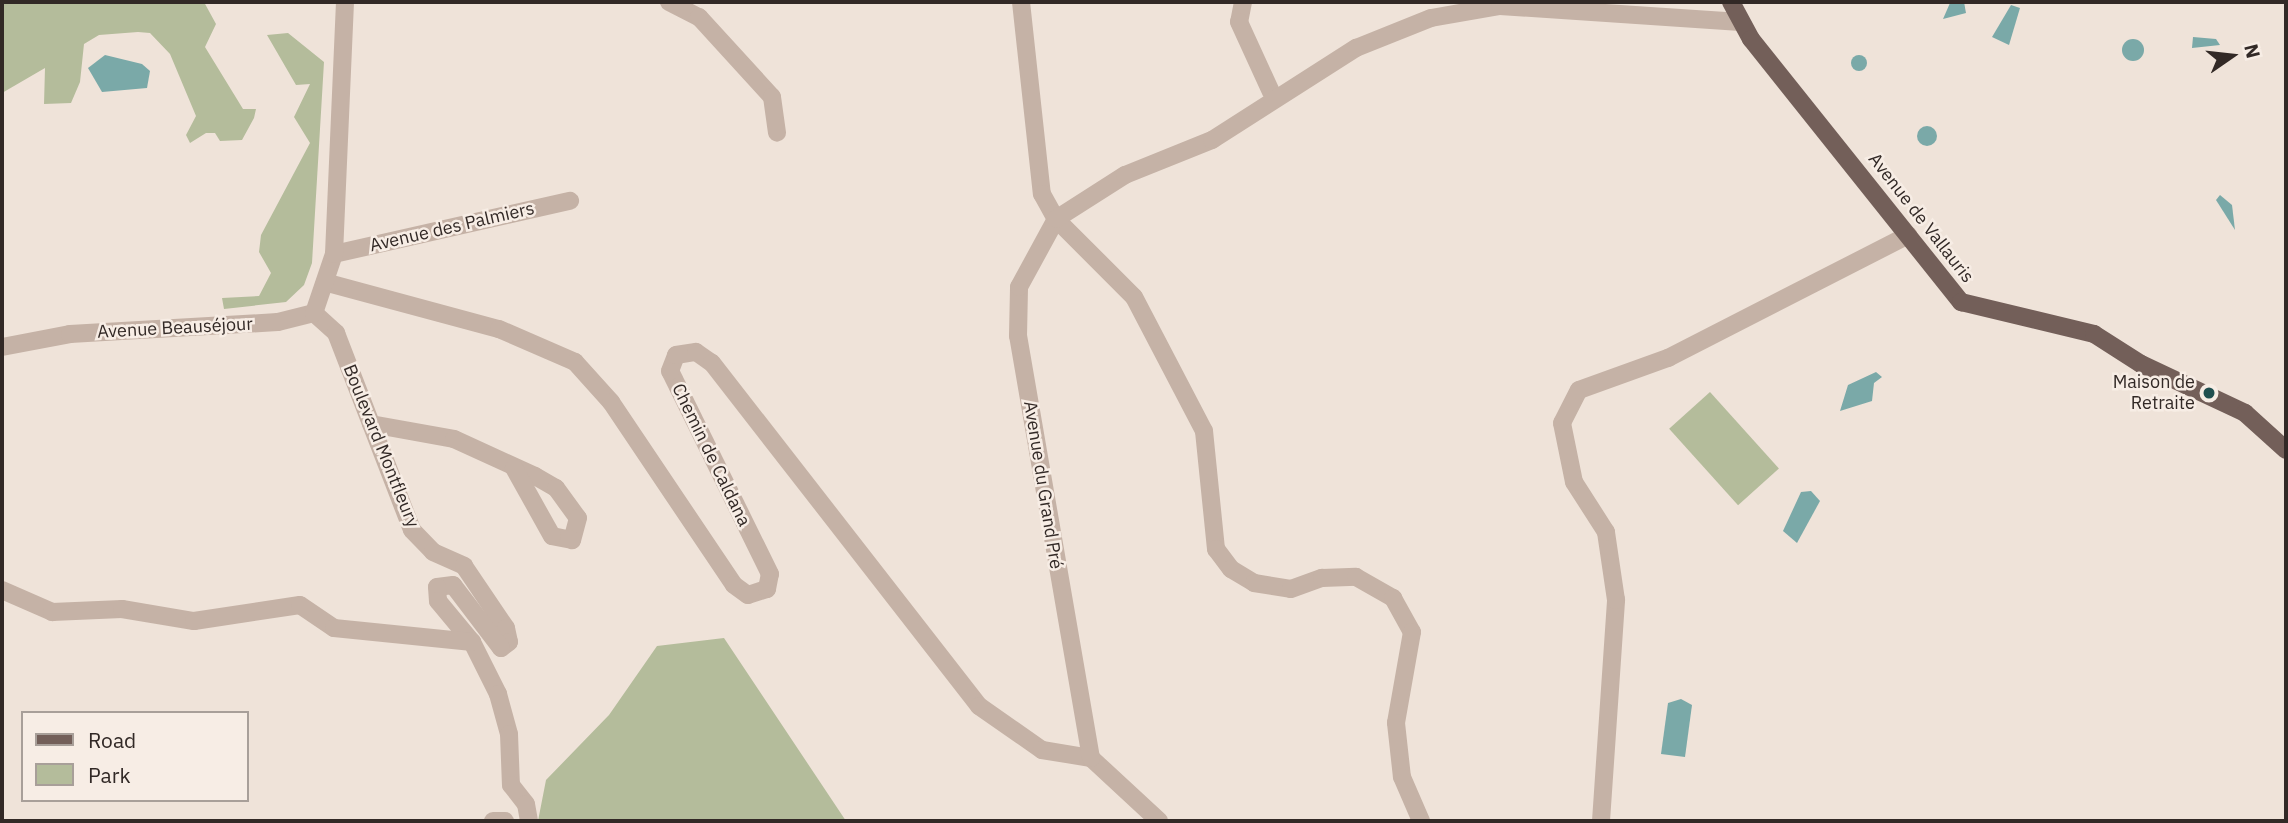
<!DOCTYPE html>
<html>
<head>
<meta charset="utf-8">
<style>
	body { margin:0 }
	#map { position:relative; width:2288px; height:823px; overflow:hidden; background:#efe3d9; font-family:"IBM Plex Sans",sans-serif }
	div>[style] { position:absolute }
	.green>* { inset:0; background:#b4bc9b; transform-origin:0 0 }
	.water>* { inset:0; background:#7aa9a8 }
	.round { border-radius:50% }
	.minor>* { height:18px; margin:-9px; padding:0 9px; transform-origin:9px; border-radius:9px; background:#c5b2a6 }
	.major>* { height:18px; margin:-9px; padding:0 9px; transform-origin:9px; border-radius:9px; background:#735f59 }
	.dots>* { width:19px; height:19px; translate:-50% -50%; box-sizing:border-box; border:4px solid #f7ede5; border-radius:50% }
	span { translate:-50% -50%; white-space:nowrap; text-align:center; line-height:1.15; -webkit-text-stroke:5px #f7ede5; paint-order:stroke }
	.street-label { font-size:18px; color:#322926 }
	.poi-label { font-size:18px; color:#322926 }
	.right { translate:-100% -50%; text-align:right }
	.frame { position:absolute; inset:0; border:4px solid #322926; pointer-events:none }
	.legend { position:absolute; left:21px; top:711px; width:228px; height:91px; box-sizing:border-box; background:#f7ede5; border:2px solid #a89f99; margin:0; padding:9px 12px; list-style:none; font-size:21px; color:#322926 }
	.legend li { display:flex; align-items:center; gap:14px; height:35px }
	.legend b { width:35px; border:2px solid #a89f99 }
	.north { position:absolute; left:2197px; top:21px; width:70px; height:70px; -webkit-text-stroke:5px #f7ede5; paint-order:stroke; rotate:76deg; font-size:19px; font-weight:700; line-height:28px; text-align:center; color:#322926 }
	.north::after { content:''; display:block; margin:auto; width:24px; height:32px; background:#322926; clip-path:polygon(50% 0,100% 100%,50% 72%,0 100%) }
</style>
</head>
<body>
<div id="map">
	<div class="green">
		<i style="clip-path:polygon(2px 2px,204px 2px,216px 24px,205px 47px,243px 109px,256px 109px,254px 118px,242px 140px,220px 141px,215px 133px,206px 133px,190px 143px,186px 135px,196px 116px,170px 54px,150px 33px,138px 32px,99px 35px,84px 44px,80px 82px,71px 103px,44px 104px,45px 68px,2px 93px)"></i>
		<i style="clip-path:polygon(288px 33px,324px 62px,312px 263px,304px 285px,286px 302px,224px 309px,222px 298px,259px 296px,271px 273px,259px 252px,261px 235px,310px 143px,294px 117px,310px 84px,296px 85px,267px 35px)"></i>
		<i style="left:1710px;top:392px;width:103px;height:55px;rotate:48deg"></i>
		<i style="clip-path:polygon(724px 638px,846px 821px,538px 821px,546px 780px,609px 715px,657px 646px)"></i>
	</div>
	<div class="water">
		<i style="clip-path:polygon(1950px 3px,1964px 2px,1966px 13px,1943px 19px)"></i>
		<i style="clip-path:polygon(2011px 5px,2020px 8px,2009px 45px,1992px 37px)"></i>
		<i style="clip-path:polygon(2193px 37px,2216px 39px,2220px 45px,2192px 48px)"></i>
		<i class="round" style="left:2122px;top:39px;width:22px;height:22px"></i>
		<i class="round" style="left:1851px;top:55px;width:16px;height:16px"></i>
		<i style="clip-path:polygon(105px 55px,142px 64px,150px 71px,147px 88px,102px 92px,88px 68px)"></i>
		<i class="round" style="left:1917px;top:126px;width:20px;height:20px"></i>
		<i style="clip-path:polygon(2220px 195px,2232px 205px,2235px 230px,2216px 200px)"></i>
		<i style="clip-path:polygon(1876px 372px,1882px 377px,1874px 383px,1872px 401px,1840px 411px,1848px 385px)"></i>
		<i style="clip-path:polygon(1801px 492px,1811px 491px,1820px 501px,1797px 543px,1783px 531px)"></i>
		<i style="clip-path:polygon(1681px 699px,1692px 705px,1685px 757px,1661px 754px,1668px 703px)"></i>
	</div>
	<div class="minor">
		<i style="left:669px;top:2px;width:34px;rotate:27deg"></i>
		<i style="left:699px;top:17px;width:108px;rotate:47.6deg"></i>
		<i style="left:772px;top:97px;width:36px;rotate:82deg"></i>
		<i style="left:1021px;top:2px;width:193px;rotate:83.8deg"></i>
		<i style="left:1042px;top:194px;width:29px;rotate:61deg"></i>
		<i style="left:1056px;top:219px;width:110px;rotate:45deg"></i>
		<i style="left:1134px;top:297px;width:151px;rotate:62.4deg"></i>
		<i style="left:1204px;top:431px;width:119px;rotate:84.2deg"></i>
		<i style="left:1216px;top:549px;width:25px;rotate:53deg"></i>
		<i style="left:1231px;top:569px;width:27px;rotate:31deg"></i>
		<i style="left:1254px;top:583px;width:37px;rotate:9deg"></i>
		<i style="left:1291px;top:589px;width:33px;rotate:-20deg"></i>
		<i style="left:1322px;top:578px;width:34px;rotate:-2deg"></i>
		<i style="left:1356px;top:577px;width:43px;rotate:29.6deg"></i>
		<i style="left:1393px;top:598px;width:39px;rotate:61deg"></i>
		<i style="left:1412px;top:632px;width:92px;rotate:100deg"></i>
		<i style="left:1396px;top:723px;width:54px;rotate:83.7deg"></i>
		<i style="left:1402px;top:777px;width:48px;rotate:66.6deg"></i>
		<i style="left:1243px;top:2px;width:20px;rotate:101deg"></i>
		<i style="left:1239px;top:22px;width:77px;rotate:65.4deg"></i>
		<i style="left:334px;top:254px;width:242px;rotate:-12.7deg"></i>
		<i style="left:328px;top:283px;width:177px;rotate:15.1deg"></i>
		<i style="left:499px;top:329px;width:83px;rotate:23.5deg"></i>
		<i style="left:575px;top:362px;width:54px;rotate:48deg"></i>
		<i style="left:611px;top:402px;width:220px;rotate:56.1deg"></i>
		<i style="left:734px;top:585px;width:17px;rotate:36deg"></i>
		<i style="left:748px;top:595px;width:20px;rotate:-18deg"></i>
		<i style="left:767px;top:589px;width:15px;rotate:-79deg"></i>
		<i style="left:770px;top:574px;width:226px;rotate:-116.2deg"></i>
		<i style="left:670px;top:371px;width:17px;rotate:-69deg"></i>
		<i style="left:676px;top:355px;width:20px;rotate:-9deg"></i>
		<i style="left:696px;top:352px;width:19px;rotate:35deg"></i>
		<i style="left:712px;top:363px;width:435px;rotate:52.1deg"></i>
		<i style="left:979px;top:706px;width:77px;rotate:34.9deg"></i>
		<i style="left:1042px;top:750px;width:50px;rotate:9.3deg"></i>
		<i style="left:1091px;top:758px;width:93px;rotate:42.8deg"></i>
		<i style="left:314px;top:313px;width:30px;rotate:42deg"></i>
		<i style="left:336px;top:333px;width:211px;rotate:68.9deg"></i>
		<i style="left:412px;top:530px;width:30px;rotate:46deg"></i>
		<i style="left:433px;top:552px;width:34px;rotate:24deg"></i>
		<i style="left:464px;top:566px;width:75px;rotate:55.9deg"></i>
		<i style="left:506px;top:628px;width:14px;rotate:78deg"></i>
		<i style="left:509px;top:642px;width:10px;rotate:143deg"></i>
		<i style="left:501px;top:648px;width:79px;rotate:-127.3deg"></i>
		<i style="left:453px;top:585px;width:16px;rotate:173deg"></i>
		<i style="left:437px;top:587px;width:14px;rotate:86deg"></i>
		<i style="left:438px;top:601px;width:53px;rotate:50.3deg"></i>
		<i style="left:472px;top:642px;width:58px;rotate:63.4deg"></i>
		<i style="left:498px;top:694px;width:41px;rotate:74.6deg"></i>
		<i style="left:509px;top:734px;width:51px;rotate:87.8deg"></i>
		<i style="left:511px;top:785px;width:24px;rotate:52deg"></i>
		<i style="left:526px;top:804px;width:17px;rotate:80deg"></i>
		<i style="left:2px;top:347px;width:69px;rotate:-10.8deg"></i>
		<i style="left:70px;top:334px;width:208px;rotate:-3.3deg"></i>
		<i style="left:278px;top:322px;width:37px;rotate:-14deg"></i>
		<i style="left:314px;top:313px;width:62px;rotate:-71.3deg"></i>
		<i style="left:334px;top:254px;width:252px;rotate:-87.5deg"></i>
		<i style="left:371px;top:424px;width:84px;rotate:10.2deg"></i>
		<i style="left:454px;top:439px;width:89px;rotate:24.6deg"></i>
		<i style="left:535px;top:476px;width:24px;rotate:30deg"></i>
		<i style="left:556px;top:488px;width:37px;rotate:54deg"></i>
		<i style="left:578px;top:518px;width:23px;rotate:105deg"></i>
		<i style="left:572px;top:540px;width:20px;rotate:-169deg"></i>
		<i style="left:552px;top:536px;width:78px;rotate:-119.2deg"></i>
		<i style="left:2px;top:590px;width:55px;rotate:23.7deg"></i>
		<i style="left:52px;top:612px;width:70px;rotate:-2.5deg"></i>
		<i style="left:122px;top:609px;width:73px;rotate:9.5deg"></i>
		<i style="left:194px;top:621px;width:107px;rotate:-8.6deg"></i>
		<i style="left:300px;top:605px;width:41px;rotate:34.1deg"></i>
		<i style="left:334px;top:628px;width:139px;rotate:5.8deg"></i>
		<i style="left:1091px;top:758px;width:428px;rotate:-99.8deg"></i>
		<i style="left:1018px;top:336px;width:49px;rotate:-88.8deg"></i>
		<i style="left:1019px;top:287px;width:77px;rotate:-61.4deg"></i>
		<i style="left:1056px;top:219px;width:82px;rotate:-32.5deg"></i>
		<i style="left:1125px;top:175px;width:94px;rotate:-21.9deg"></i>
		<i style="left:1212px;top:140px;width:171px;rotate:-32.6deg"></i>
		<i style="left:1356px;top:48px;width:81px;rotate:-21.8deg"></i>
		<i style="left:1431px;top:18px;width:70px;rotate:-9.9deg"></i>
		<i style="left:1500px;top:6px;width:241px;rotate:3.8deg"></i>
		<i style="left:493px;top:821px;width:12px"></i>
		<i style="left:1601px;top:821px;width:222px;rotate:-86.1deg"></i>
		<i style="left:1616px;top:600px;width:69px;rotate:-98.4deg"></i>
		<i style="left:1606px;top:532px;width:59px;rotate:-122.6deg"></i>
		<i style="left:1574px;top:482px;width:60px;rotate:-101.5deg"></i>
		<i style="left:1562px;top:423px;width:37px;rotate:-63deg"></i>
		<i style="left:1579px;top:390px;width:95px;rotate:-19.8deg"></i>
		<i style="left:1668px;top:358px;width:270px;rotate:-27.1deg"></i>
	</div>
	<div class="major">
		<i style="left:1731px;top:2px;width:42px;rotate:61.6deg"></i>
		<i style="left:1751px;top:39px;width:337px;rotate:51.4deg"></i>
		<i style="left:1961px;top:302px;width:137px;rotate:13.5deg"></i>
		<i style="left:2094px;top:334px;width:56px;rotate:32.6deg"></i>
		<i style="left:2141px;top:364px;width:115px;rotate:25.2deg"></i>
		<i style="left:2245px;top:413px;width:55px;rotate:42.1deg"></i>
	</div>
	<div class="dots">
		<i style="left:2209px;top:393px;background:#205050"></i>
	</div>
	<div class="street-label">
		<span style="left:1921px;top:218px;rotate:52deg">Avenue de Vallauris</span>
		<span style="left:452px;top:227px;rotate:-13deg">Avenue des Palmiers</span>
		<span style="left:175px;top:328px;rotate:-3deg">Avenue Beauséjour</span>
		<span style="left:381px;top:446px;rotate:68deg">Boulevard Montfleury</span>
		<span style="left:711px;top:455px;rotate:64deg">Chemin de Caldana</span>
		<span style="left:1043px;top:485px;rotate:81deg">Avenue du Grand Pré</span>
	</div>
	<div class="poi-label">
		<span class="right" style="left:2195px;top:393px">Maison de<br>Retraite</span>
	</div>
	<div class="frame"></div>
	<ul class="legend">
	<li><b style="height:9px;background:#735f59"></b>Road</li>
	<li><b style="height:19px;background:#b4bc9b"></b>Park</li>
	</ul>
	<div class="north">N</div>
</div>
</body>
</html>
